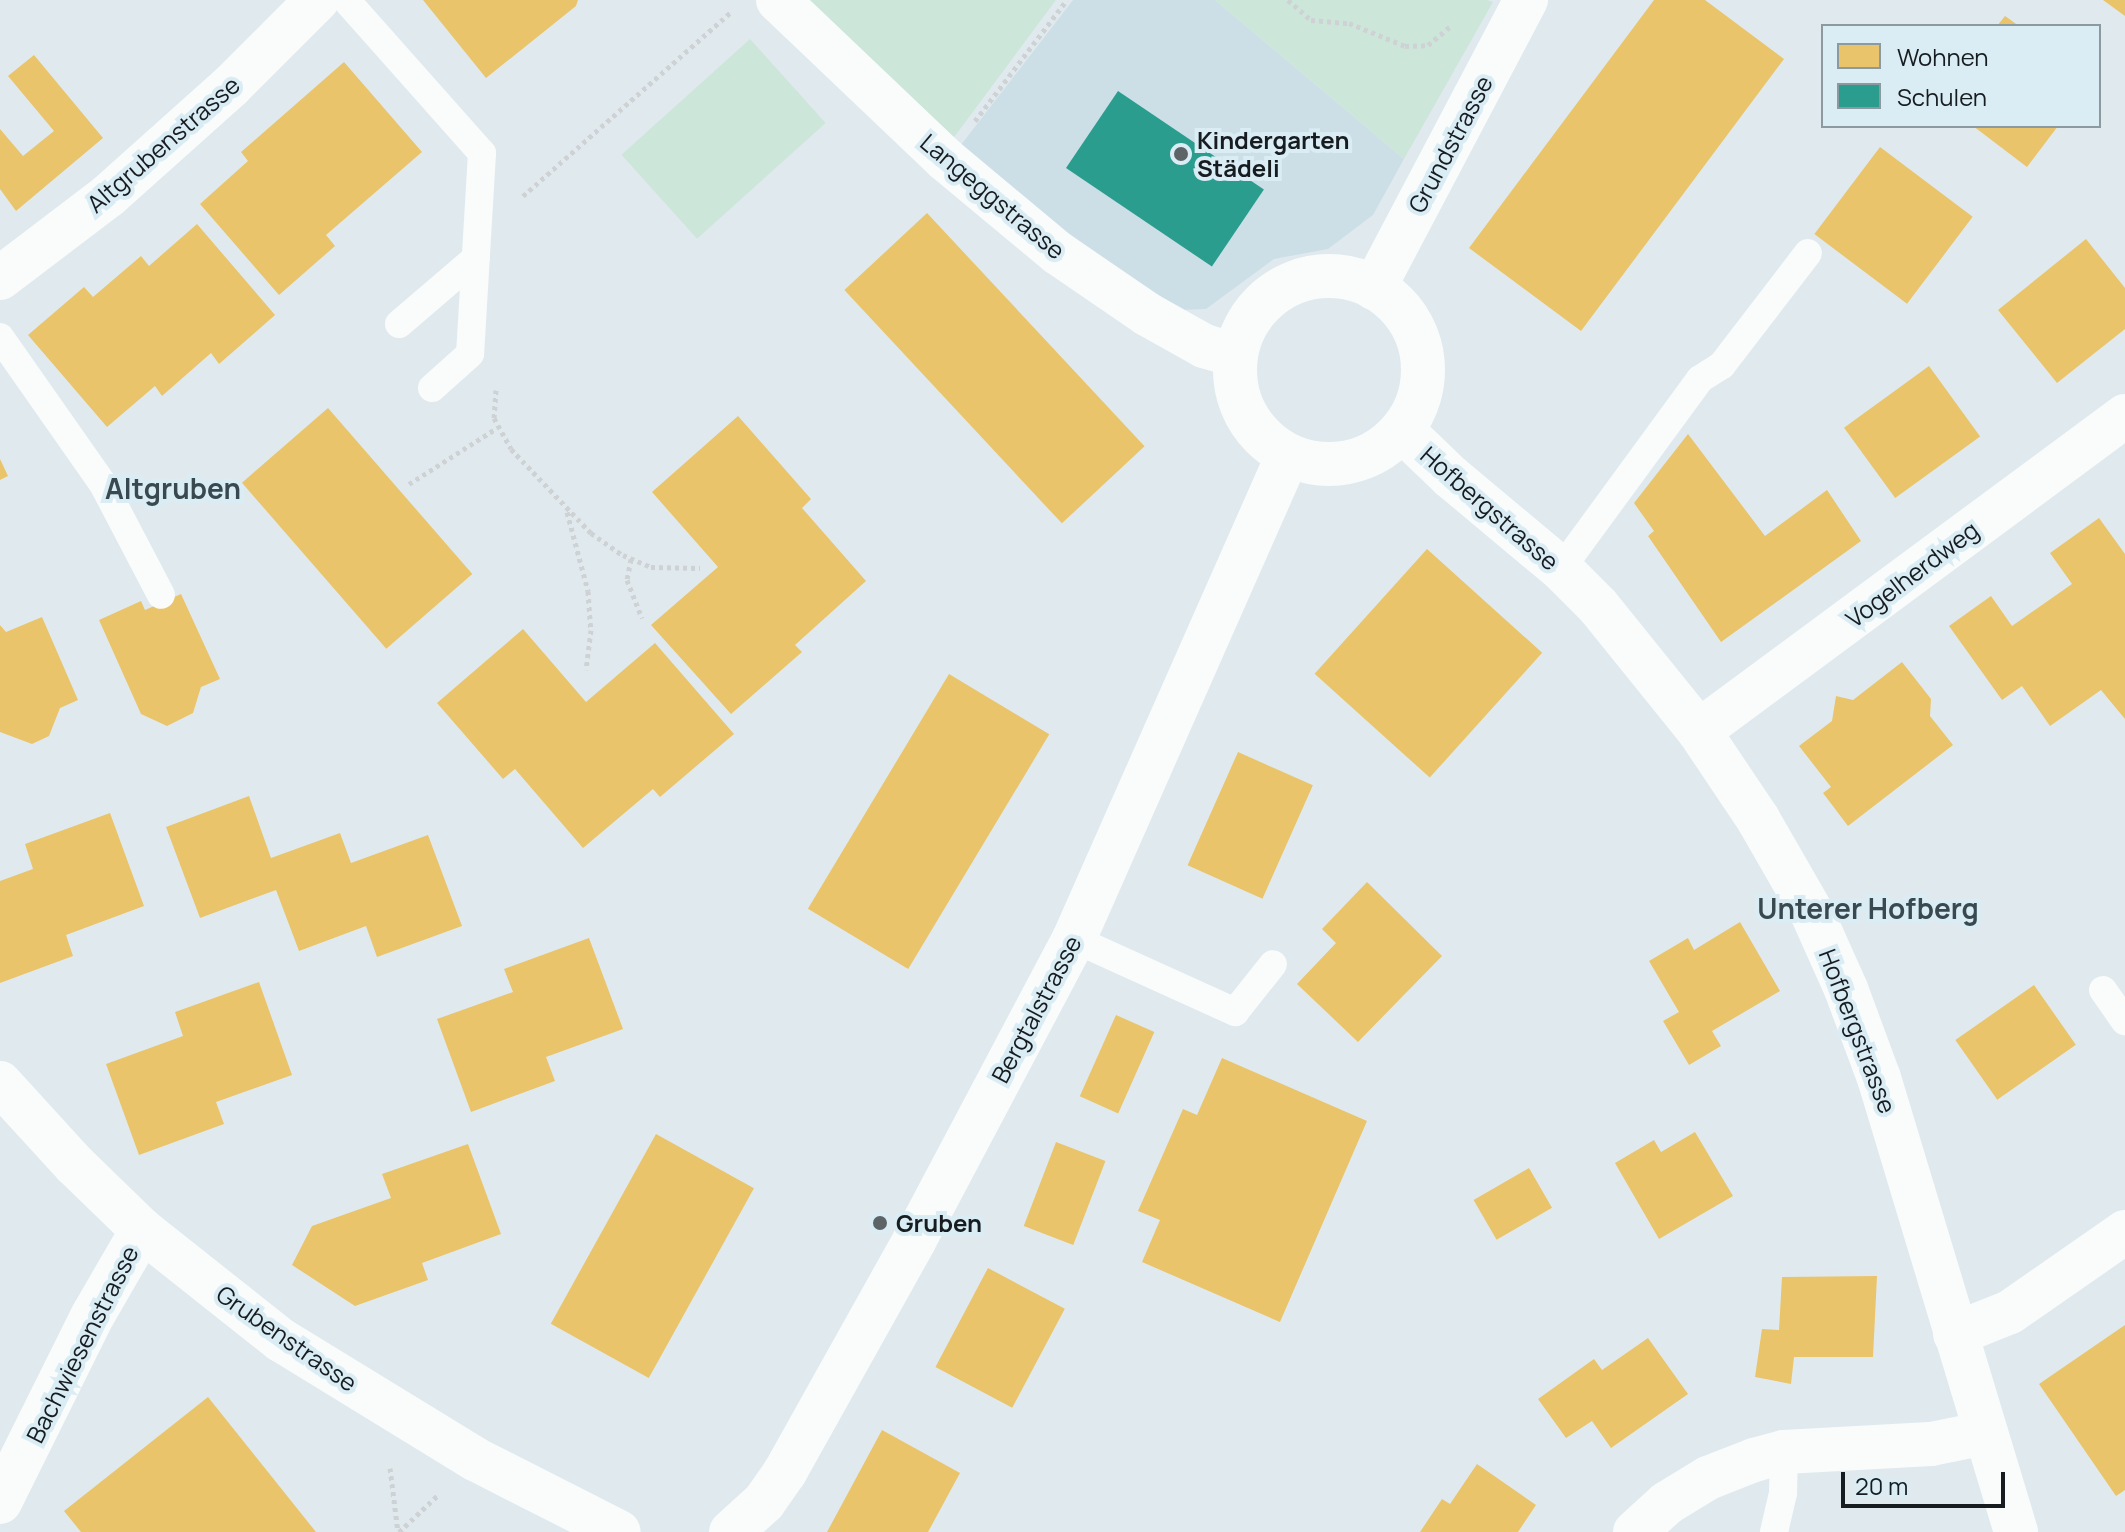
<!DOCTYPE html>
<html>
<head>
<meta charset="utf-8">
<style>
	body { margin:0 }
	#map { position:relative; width:2125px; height:1532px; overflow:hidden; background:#e0eaee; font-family:Manrope,sans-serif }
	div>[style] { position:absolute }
	.built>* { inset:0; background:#ccdfe7 }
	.green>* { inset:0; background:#cce6d9; transform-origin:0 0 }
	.homes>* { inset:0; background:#e9c46a; transform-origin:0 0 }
	.schools>* { inset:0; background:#2a9d8f; transform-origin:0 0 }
	.path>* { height:5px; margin-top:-2.5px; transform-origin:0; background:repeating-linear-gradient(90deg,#cfd2d4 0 4px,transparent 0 8px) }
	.lane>* { height:28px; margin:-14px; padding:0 14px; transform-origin:14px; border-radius:14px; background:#fafcfc }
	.street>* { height:44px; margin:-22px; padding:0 22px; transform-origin:22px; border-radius:22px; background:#fafcfc }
	.street>.ring { margin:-22px; padding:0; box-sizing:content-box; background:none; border:44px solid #fafcfc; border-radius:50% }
	.dots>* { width:22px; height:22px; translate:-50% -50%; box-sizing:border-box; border:4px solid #daecf4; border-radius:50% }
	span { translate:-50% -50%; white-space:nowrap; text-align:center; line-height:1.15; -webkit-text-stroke:8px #daecf4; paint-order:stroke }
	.poi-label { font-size:24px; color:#161c1f; font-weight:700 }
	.left { translate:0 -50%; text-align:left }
	.street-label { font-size:24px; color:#161c1f }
	.quarter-label { font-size:28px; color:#39494f; font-weight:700 }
	.legend { position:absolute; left:1821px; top:24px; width:280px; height:104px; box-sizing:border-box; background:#daecf4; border:2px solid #8c999f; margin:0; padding:10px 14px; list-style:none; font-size:24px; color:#161c1f }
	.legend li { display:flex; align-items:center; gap:16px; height:40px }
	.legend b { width:40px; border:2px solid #8c999f }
	.scale { position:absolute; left:1841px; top:1472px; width:164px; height:36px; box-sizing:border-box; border:4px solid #161c1f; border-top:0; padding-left:10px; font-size:24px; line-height:28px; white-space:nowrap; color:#161c1f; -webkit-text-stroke:6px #daecf4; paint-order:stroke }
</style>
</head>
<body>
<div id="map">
	<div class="built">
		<i style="clip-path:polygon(1073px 0,1215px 0,1404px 159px,1373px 215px,1328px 249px,1274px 259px,1206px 309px,1181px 310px,1075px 248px,957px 150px)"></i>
	</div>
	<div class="green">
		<i style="clip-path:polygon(795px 0,1056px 0,949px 144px)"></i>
		<i style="clip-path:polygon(1215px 0,1487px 0,1493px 2px,1404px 159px)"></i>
		<i style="left:750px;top:39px;width:113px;height:173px;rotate:48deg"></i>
	</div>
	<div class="homes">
		<i style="clip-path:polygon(423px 0,578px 0,576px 6px,486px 78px)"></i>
		<i style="clip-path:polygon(1654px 0,1705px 0,1784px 59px,1581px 331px,1469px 248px)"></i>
		<i style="clip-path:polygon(2103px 0,2125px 0,2125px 16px)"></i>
		<i style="clip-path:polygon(2005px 16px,2019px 26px,1997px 26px)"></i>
		<i style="clip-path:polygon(34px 55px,103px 138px,16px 211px,0 189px,0 129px,23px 156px,54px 131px,8px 76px)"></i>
		<i style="clip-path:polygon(344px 62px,422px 152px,326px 235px,335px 246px,279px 295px,200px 204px,248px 161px,241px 152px)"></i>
		<i style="clip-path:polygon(1973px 126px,2058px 126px,2027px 167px)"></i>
		<i style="left:1880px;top:147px;width:116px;height:109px;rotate:37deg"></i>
		<i style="left:927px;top:213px;width:319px;height:113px;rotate:47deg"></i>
		<i style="clip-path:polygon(197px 224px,275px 315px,219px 364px,211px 353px,162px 396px,155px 386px,107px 427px,28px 335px,84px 287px,93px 297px,141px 256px,149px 266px)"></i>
		<i style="clip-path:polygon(2086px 239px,2125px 288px,2125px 329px,2057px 383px,1998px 310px)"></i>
		<i style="left:1929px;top:366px;width:87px;height:105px;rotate:54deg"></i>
		<i style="left:328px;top:408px;width:220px;height:114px;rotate:49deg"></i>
		<i style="clip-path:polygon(738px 416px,811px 499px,802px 508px,866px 581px,795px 645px,802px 652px,731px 714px,651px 625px,718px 567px,652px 492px)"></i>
		<i style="clip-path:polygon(1688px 434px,1765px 536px,1827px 490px,1861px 541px,1721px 642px,1648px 536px,1654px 531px,1634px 503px)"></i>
		<i style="clip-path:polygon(0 459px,8px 476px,0 480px)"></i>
		<i style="clip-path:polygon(2099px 518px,2125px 554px,2125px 719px,2101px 690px,2050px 726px,2022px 686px,2002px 700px,1949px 626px,1991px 596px,2012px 626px,2072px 584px,2050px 553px)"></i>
		<i style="left:1427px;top:549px;width:155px;height:168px;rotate:42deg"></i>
		<i style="clip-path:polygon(181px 594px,220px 679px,201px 687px,193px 713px,167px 726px,141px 714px,99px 620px,141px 601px,145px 610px)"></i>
		<i style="clip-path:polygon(42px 617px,78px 700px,60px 708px,49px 736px,32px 744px,0 732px,0 625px,6px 632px)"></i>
		<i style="clip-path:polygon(523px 629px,586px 702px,655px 643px,734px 734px,660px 797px,653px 789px,583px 848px,515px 769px,503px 779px,437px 703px)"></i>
		<i style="clip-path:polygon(1902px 662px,1931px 699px,1930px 716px,1953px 745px,1848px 826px,1823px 793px,1831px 787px,1799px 746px,1832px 721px,1836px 696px,1853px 700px)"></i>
		<i style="left:949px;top:674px;width:117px;height:274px;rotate:31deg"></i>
		<i style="left:1238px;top:752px;width:82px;height:124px;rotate:24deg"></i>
		<i style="clip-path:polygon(249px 796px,271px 858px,340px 833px,351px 863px,428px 835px,462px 926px,377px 957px,366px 926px,299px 951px,276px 890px,200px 918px,166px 827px)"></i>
		<i style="clip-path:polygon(110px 813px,144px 906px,66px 935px,73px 956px,0 983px,0 881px,33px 869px,25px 844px)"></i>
		<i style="clip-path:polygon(1367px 882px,1442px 956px,1358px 1042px,1297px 984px,1336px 943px,1322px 929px)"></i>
		<i style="clip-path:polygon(1740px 922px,1780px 991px,1712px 1031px,1721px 1046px,1689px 1065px,1663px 1021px,1679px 1012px,1649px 961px,1688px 938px,1694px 950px)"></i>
		<i style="clip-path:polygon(589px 938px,623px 1029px,546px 1057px,555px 1081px,471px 1112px,437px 1019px,513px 992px,504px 969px)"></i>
		<i style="clip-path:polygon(259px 982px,292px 1075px,216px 1102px,224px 1124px,139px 1155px,106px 1064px,183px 1036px,175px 1012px)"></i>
		<i style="left:2034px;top:985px;width:73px;height:96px;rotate:55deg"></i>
		<i style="left:1116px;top:1015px;width:42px;height:89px;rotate:24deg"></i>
		<i style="clip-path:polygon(1222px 1058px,1367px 1121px,1280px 1322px,1142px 1262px,1160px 1220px,1138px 1211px,1183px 1109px,1197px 1115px)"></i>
		<i style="clip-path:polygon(1695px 1132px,1733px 1196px,1659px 1239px,1615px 1163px,1654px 1140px,1661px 1152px)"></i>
		<i style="left:656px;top:1134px;width:112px;height:217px;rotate:29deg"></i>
		<i style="left:1056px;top:1142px;width:53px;height:90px;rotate:21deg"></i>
		<i style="clip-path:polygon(468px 1144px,501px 1234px,422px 1263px,428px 1280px,355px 1306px,292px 1265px,312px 1226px,391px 1198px,382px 1174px)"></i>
		<i style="left:1529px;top:1168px;width:46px;height:64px;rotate:60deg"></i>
		<i style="left:988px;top:1268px;width:87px;height:112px;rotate:28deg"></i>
		<i style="clip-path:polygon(1877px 1276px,1873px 1357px,1794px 1357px,1791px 1384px,1755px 1377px,1762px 1329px,1779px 1330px,1782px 1277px)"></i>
		<i style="clip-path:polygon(2125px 1325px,2125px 1490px,2116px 1496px,2039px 1384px)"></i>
		<i style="clip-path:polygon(1648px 1338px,1688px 1394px,1611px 1448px,1592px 1421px,1566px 1438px,1538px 1399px,1594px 1359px,1602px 1370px)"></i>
		<i style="clip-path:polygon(208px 1397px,316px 1532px,81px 1532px,64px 1511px)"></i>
		<i style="clip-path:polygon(882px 1430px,960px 1473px,928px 1532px,827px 1532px)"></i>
		<i style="clip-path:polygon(1477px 1464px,1536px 1505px,1518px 1532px,1420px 1532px,1442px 1499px,1450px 1504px)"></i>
	</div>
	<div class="schools">
		<i style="left:1118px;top:91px;width:176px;height:93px;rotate:34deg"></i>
	</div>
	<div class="path">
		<i style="left:1288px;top:0;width:30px;rotate:41deg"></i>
		<i style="left:1311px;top:20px;width:38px;rotate:5deg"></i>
		<i style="left:1349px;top:23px;width:61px;rotate:22.3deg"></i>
		<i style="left:1405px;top:46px;width:23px;rotate:-2deg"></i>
		<i style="left:1428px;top:45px;width:30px;rotate:-40deg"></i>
		<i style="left:975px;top:121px;width:152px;rotate:-52.8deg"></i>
		<i style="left:523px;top:196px;width:279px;rotate:-41.5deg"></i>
		<i style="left:496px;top:390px;width:28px;rotate:94deg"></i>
		<i style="left:494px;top:418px;width:35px;rotate:61deg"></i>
		<i style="left:511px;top:449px;width:116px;rotate:46.4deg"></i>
		<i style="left:591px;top:533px;width:39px;rotate:35deg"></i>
		<i style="left:623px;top:555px;width:30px;rotate:23deg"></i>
		<i style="left:651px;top:567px;width:49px;rotate:1.2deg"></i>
		<i style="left:409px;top:484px;width:104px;rotate:-32.5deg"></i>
		<i style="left:567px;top:512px;width:82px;rotate:75.1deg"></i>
		<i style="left:588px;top:591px;width:39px;rotate:86deg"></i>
		<i style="left:591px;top:630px;width:40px;rotate:97.1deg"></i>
		<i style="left:631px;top:559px;width:21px;rotate:101deg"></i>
		<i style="left:627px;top:580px;width:41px;rotate:68.5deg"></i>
		<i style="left:390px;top:1468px;width:64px;rotate:82.9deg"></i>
		<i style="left:399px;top:1532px;width:55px;rotate:-43.5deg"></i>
	</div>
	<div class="lane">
		<i style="left:346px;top:0;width:205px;rotate:48.4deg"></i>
		<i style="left:482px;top:153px;width:201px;rotate:93.4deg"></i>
		<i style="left:470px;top:354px;width:51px;rotate:138.2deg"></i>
		<i style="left:399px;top:324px;width:101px;rotate:-40.6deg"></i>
		<i style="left:0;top:337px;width:179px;rotate:55deg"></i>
		<i style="left:103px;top:484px;width:125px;rotate:62.4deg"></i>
		<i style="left:1561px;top:569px;width:235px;rotate:-53.8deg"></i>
		<i style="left:1700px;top:379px;width:26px;rotate:-32deg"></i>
		<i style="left:1722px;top:365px;width:141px;rotate:-52.5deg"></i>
		<i style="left:1074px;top:939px;width:177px;rotate:24.4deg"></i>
		<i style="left:1235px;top:1012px;width:61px;rotate:-51.6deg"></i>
		<i style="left:2103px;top:990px;width:38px;rotate:55deg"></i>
		<i style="left:1774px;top:1532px;width:40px;rotate:-77deg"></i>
		<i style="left:1783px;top:1493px;width:41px;rotate:-88.6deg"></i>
	</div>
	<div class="street">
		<i style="left:778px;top:0;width:231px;rotate:43.6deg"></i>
		<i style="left:945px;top:159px;width:147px;rotate:39.8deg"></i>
		<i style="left:1058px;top:253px;width:108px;rotate:34.4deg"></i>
		<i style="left:1147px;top:314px;width:65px;rotate:29.3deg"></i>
		<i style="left:1204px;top:346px;width:33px;rotate:16deg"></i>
		<i class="ring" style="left:1235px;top:276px;width:144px;height:144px"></i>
		<i style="left:0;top:278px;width:136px;rotate:-37.2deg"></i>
		<i style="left:108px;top:196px;width:165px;rotate:-41.8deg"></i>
		<i style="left:231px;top:86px;width:122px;rotate:-45deg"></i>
		<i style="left:1374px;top:288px;width:326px;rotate:-62.2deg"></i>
		<i style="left:1402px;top:430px;width:68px;rotate:43.8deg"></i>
		<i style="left:1451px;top:477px;width:143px;rotate:39.9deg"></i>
		<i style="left:1561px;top:569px;width:52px;rotate:45deg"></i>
		<i style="left:1598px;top:606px;width:161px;rotate:51.1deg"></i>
		<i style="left:1699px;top:731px;width:106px;rotate:56.2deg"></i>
		<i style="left:1758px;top:819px;width:108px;rotate:60.1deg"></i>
		<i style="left:1812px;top:913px;width:83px;rotate:65.9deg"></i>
		<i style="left:1846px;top:989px;width:95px;rotate:69.7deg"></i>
		<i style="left:1879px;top:1078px;width:474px;rotate:73.2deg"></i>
		<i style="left:1699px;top:731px;width:530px;rotate:-36.48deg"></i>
		<i style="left:0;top:1083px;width:111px;rotate:47.6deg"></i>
		<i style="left:75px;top:1165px;width:93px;rotate:44.1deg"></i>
		<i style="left:142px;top:1230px;width:177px;rotate:38.4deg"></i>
		<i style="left:281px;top:1340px;width:228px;rotate:31.5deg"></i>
		<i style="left:475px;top:1459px;width:161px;rotate:26.9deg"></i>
		<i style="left:1955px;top:1334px;width:59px;rotate:-21.8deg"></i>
		<i style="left:2010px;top:1312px;width:140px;rotate:-34.8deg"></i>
		<i style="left:0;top:1502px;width:209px;rotate:-63.6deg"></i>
		<i style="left:93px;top:1315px;width:98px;rotate:-60deg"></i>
		<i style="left:731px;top:1532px;width:45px;rotate:-42.3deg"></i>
		<i style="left:764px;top:1502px;width:37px;rotate:-55deg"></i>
		<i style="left:785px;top:1472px;width:265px;rotate:-60.8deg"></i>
		<i style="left:914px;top:1241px;width:342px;rotate:-62.1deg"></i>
		<i style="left:1074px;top:939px;width:529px;rotate:-66.15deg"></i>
		<i style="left:1635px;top:1532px;width:43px;rotate:-42.2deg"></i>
		<i style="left:1667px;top:1503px;width:48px;rotate:-31.4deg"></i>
		<i style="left:1708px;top:1478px;width:49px;rotate:-21.4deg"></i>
		<i style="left:1754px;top:1460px;width:31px;rotate:-15deg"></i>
		<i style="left:1784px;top:1452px;width:147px;rotate:-3.1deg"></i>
		<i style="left:1931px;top:1444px;width:56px;rotate:-11.3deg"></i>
	</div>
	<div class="dots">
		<i style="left:1181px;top:154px;background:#5d6467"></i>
		<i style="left:880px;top:1223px;background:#5d6467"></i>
	</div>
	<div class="poi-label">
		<span class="left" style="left:1197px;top:154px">Kindergarten<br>Städeli</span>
		<span class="left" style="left:896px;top:1223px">Gruben</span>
	</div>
	<div class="street-label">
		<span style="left:163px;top:144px;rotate:-41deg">Altgrubenstrasse</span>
		<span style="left:1450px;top:144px;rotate:-62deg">Grundstrasse</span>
		<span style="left:993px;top:196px;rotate:40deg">Langeggstrasse</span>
		<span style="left:1490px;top:508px;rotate:41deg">Hofbergstrasse</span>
		<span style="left:1912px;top:574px;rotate:-37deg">Vogelherdweg</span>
		<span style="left:1036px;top:1009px;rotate:-62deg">Bergtalstrasse</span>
		<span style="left:1858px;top:1031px;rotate:69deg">Hofbergstrasse</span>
		<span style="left:287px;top:1338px;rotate:35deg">Grubenstrasse</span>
		<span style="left:82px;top:1344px;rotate:-63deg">Bachwiesenstrasse</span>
	</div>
	<div class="quarter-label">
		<span style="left:173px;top:488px">Altgruben</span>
		<span style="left:1868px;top:908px">Unterer Hofberg</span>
	</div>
	<ul class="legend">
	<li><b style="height:22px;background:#e9c46a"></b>Wohnen</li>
	<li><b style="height:22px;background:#2a9d8f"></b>Schulen</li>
	</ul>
	<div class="scale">20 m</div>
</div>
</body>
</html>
